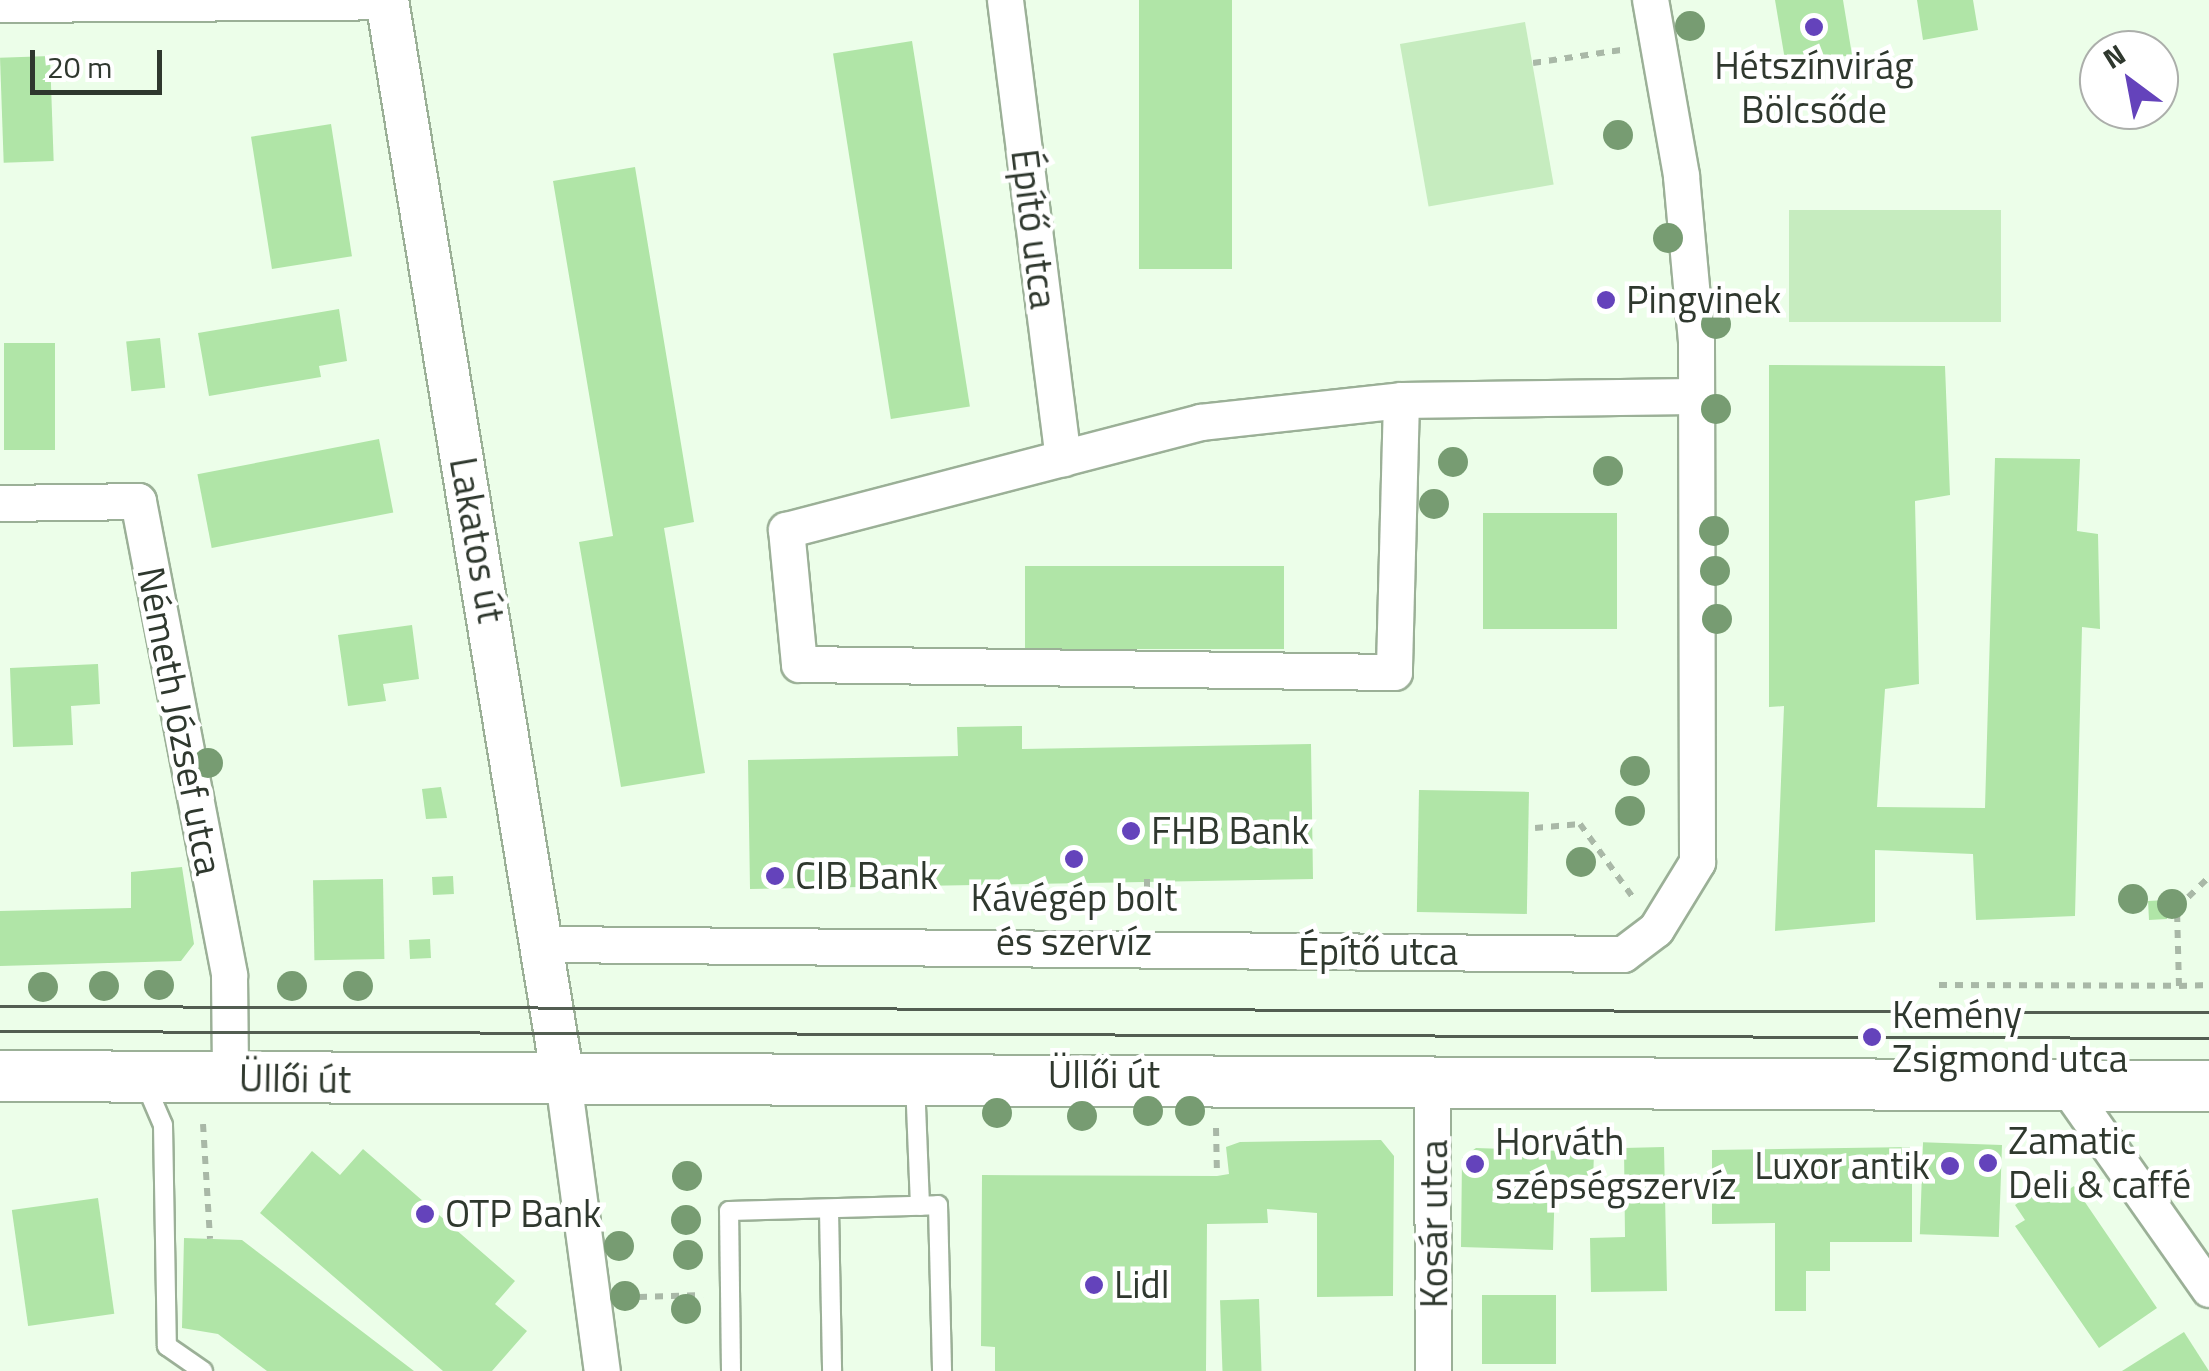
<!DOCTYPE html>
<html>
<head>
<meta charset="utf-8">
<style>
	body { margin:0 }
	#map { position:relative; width:2209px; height:1371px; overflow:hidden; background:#ecfee9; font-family:"Titillium Web",sans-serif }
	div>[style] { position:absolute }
	.green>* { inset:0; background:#c6ecbf; transform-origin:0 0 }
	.building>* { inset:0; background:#b0e5a7; transform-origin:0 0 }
	.path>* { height:6px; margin-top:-3px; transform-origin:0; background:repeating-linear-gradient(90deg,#a9b8a7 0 8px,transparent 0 16px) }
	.roads { filter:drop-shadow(2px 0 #9bb097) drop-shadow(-2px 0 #9bb097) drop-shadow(0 2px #9bb097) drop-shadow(0 -2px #9bb097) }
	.service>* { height:18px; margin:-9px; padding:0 9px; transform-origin:9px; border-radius:9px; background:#fff }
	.minor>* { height:35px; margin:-17.5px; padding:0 17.5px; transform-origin:17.5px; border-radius:17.5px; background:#fff }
	.tertiary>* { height:42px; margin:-21px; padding:0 21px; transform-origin:21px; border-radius:21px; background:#fff }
	.secondary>* { height:50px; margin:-25px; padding:0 25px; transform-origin:25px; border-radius:25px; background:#fff }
	.tram>* { height:2.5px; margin:-1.25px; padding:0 1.25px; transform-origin:1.25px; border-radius:1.25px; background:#535e52 }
	.trees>* { width:30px; height:30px; margin:-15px; border-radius:50%; background:#779c72 }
	.dots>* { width:28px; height:28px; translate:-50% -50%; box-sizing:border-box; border:5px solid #fff; border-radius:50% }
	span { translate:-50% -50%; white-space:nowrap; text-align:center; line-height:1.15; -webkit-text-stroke:9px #fff; paint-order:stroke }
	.poi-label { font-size:38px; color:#2f382e }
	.left { translate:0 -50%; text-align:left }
	.right { translate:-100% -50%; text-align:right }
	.street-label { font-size:38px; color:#2f382e }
	.north { position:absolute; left:2079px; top:30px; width:100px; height:100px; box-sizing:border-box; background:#fff; border:2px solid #acafab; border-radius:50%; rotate:328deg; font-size:28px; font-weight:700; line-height:40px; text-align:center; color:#2f382e }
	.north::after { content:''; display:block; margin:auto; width:35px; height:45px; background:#6443bb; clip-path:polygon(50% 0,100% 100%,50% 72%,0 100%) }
	.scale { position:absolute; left:30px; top:50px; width:132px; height:45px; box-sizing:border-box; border:5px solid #2f382e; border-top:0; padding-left:12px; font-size:30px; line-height:35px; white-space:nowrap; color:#2f382e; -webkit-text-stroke:8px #fff; paint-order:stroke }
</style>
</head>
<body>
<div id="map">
	<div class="green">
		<i style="left:1525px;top:22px;width:165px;height:127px;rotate:80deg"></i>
		<i style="left:1789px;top:210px;width:212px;height:112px"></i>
	</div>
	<div class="building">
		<i style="left:1139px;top:0;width:93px;height:269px"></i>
		<i style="clip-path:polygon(1775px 0,1843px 0,1852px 55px,1786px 66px)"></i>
		<i style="clip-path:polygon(1917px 0,1973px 0,1978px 30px,1923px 40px)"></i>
		<i style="left:912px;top:41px;width:370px;height:80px;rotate:81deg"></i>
		<i style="left:50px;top:56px;width:105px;height:50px;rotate:88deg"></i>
		<i style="left:331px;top:124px;width:134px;height:81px;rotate:81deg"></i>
		<i style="clip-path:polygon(635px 167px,694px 522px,664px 528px,705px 773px,621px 787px,579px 542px,613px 536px,553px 181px)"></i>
		<i style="clip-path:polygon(339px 309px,347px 361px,319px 366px,321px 377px,209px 396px,198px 333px)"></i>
		<i style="left:160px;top:338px;width:50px;height:34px;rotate:84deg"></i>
		<i style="left:4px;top:343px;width:51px;height:107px"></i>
		<i style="clip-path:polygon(1769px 365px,1945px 366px,1950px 495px,1915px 501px,1919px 684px,1885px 689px,1877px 807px,1985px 808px,1995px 458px,2080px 459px,2077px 531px,2098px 534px,2100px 629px,2082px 627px,2075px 916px,1976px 920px,1973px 854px,1875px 850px,1875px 922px,1775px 931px,1784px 706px,1769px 707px)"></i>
		<i style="left:379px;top:439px;width:75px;height:185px;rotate:79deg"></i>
		<i style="left:1483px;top:513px;width:134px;height:116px"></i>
		<i style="left:1025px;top:566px;width:259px;height:83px"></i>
		<i style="clip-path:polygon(412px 625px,419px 679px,383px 684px,386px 701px,348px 706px,338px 635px)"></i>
		<i style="clip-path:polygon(98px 664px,100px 704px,71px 706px,73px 745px,13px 747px,10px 668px)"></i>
		<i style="clip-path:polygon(1022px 726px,1022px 749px,1311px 744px,1313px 879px,750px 889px,748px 760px,958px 756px,957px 727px)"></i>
		<i style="clip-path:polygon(441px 787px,447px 818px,426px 819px,422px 789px)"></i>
		<i style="left:1419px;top:790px;width:110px;height:122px;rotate:1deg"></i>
		<i style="clip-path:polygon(182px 867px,194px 944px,181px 961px,0 966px,0 911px,131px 908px,131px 872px)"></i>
		<i style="left:453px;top:876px;width:18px;height:21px;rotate:87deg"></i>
		<i style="left:383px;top:879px;width:80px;height:70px;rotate:89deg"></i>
		<i style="left:2166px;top:900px;width:19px;height:18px;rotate:87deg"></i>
		<i style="left:430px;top:939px;width:19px;height:21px;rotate:87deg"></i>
		<i style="clip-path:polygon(1381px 1140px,1394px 1156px,1393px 1296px,1317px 1297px,1317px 1213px,1267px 1209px,1268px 1223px,1207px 1224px,1206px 1371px,995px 1371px,995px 1347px,981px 1346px,982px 1175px,1217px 1176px,1229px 1174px,1226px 1147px,1240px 1142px)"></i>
		<i style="left:2002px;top:1145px;width:92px;height:79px;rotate:92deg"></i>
		<i style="clip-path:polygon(1664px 1147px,1667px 1291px,1591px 1292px,1590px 1238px,1625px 1237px,1624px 1148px)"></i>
		<i style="clip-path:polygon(1912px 1147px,1912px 1242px,1830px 1242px,1830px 1271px,1806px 1271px,1806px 1311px,1775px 1311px,1775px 1223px,1712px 1224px,1712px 1150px)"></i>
		<i style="clip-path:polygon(1476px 1148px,1594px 1152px,1593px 1183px,1555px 1181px,1553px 1250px,1461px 1247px,1462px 1158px)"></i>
		<i style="clip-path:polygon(363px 1149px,515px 1281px,495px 1304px,527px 1331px,492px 1371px,443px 1371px,260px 1213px,312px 1151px,340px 1175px)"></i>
		<i style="clip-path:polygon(2074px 1186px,2157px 1308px,2099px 1348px,2015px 1226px,2025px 1220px,2015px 1205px,2040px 1188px,2050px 1202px)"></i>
		<i style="left:98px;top:1198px;width:117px;height:87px;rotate:82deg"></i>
		<i style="clip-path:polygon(184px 1238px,242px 1240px,414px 1371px,267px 1371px,218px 1334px,182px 1328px)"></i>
		<i style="left:1556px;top:1295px;width:69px;height:74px;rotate:90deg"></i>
		<i style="left:1259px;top:1299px;width:72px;height:39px;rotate:88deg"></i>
		<i style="clip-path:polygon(2184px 1332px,2209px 1371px,2122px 1371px)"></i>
	</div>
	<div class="path">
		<i style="left:1533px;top:63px;width:89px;rotate:-8.4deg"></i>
		<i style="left:1535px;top:828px;width:45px;rotate:-5.1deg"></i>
		<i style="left:1580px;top:824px;width:89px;rotate:54.2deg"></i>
		<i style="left:1147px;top:879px;width:11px;rotate:90deg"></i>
		<i style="left:1939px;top:985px;width:240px;rotate:0.2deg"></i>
		<i style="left:2179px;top:986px;width:78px;rotate:-91.5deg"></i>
		<i style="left:2177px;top:908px;width:45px;rotate:-44.1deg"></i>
		<i style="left:2179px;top:986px;width:30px;rotate:-2deg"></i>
		<i style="left:203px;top:1124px;width:115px;rotate:86.5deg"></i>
		<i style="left:1216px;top:1128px;width:48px;rotate:88.8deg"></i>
		<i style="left:639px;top:1297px;width:64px;rotate:-1.8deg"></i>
	</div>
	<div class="roads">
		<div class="service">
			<i style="left:144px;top:1081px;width:48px;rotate:66.6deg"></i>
			<i style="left:163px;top:1125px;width:221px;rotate:89deg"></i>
			<i style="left:167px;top:1346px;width:44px;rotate:34.8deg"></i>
			<i style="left:915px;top:1081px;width:125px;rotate:87.7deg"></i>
			<i style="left:829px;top:1210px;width:161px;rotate:88.9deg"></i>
			<i style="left:731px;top:1371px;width:160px;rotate:-90.7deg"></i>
			<i style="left:729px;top:1211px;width:209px;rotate:-1.6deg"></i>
			<i style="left:938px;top:1205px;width:166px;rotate:88.6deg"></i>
		</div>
		<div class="minor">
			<i style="left:1005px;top:0;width:462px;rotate:82.8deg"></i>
			<i style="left:0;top:4px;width:387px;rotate:-0.4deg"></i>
			<i style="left:1401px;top:400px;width:272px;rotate:91.5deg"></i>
			<i style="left:1394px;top:672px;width:595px;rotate:-179.23deg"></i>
			<i style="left:799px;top:664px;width:135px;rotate:-95.5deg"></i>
			<i style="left:786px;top:530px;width:428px;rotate:-14.6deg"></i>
			<i style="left:1200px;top:422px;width:202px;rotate:-6.2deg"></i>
			<i style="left:1401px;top:400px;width:295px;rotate:-0.8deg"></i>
			<i style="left:0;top:503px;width:138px;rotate:-0.8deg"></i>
			<i style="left:138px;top:501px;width:483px;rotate:79.1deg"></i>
			<i style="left:229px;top:975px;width:102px;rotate:89.4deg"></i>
			<i style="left:546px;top:944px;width:1077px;rotate:0.53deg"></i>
			<i style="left:1623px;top:954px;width:41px;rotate:-37.1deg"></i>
			<i style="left:1656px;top:929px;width:79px;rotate:-58.5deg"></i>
			<i style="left:1697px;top:862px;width:521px;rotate:-90.11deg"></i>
			<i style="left:1696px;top:341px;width:167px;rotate:-95.2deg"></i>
			<i style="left:1681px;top:175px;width:178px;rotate:-100deg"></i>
			<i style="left:1432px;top:1077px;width:294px;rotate:89.8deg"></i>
			<i style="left:563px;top:1080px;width:294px;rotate:82.4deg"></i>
			<i style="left:2067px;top:1087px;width:247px;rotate:54.9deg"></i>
		</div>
		<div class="tertiary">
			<i style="left:387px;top:0;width:1094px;rotate:80.74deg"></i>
		</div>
		<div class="secondary">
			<i style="left:0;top:1076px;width:2209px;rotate:0.26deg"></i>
		</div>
	</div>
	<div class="tram">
		<i style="left:0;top:1006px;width:2209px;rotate:0.16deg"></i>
		<i style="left:0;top:1031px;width:2209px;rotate:0.18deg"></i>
	</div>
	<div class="trees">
		<i style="left:1690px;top:26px"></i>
		<i style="left:1618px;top:135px"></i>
		<i style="left:1668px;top:238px"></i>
		<i style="left:1716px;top:324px"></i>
		<i style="left:1716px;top:409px"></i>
		<i style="left:1453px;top:462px"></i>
		<i style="left:1608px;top:471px"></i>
		<i style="left:1434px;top:504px"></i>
		<i style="left:1714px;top:531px"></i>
		<i style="left:1715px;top:571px"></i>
		<i style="left:1717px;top:619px"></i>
		<i style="left:208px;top:763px"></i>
		<i style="left:1635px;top:771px"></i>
		<i style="left:1630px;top:811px"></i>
		<i style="left:1581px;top:862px"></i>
		<i style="left:2133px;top:899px"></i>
		<i style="left:2172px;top:904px"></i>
		<i style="left:159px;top:985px"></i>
		<i style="left:104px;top:986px"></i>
		<i style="left:292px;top:986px"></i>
		<i style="left:358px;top:986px"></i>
		<i style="left:43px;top:987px"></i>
		<i style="left:1148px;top:1111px"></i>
		<i style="left:1190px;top:1111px"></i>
		<i style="left:997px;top:1113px"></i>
		<i style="left:1082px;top:1116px"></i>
		<i style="left:687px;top:1176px"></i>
		<i style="left:686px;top:1220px"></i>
		<i style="left:619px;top:1246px"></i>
		<i style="left:688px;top:1255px"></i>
		<i style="left:625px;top:1296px"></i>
		<i style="left:686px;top:1309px"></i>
	</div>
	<div class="dots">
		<i style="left:1814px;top:27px;background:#6443bb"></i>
		<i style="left:1606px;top:300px;background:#6443bb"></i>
		<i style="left:1131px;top:831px;background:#6443bb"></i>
		<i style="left:1074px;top:859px;background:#6443bb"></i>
		<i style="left:775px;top:876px;background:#6443bb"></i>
		<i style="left:1872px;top:1037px;background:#6443bb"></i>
		<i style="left:1988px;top:1163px;background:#6443bb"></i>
		<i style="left:1475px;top:1164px;background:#6443bb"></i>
		<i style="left:1950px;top:1166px;background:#6443bb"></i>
		<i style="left:425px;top:1214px;background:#6443bb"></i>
		<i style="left:1094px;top:1285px;background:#6443bb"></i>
	</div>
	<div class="poi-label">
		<span style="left:1814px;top:88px">Hétszínvirág<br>Bölcsőde</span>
		<span class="left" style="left:1626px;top:300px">Pingvinek</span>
		<span class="left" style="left:1151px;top:831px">FHB Bank</span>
		<span class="left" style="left:795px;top:876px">CIB Bank</span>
		<span style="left:1074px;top:920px">Kávégép bolt<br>és szervíz</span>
		<span class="left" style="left:1892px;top:1037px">Kemény<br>Zsigmond utca</span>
		<span class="left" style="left:2008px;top:1163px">Zamatic<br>Deli &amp; caffé</span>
		<span class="left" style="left:1495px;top:1164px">Horváth<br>szépségszervíz</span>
		<span class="right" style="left:1930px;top:1166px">Luxor antik</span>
		<span class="left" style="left:445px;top:1214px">OTP Bank</span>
		<span class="left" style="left:1114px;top:1285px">Lidl</span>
	</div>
	<div class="street-label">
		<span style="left:1034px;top:229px;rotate:83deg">Építő utca</span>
		<span style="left:477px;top:540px;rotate:80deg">Lakatos út</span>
		<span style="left:180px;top:721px;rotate:79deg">Németh József utca</span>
		<span style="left:1378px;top:952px">Építő utca</span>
		<span style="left:1104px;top:1075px">Üllői út</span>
		<span style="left:295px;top:1079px;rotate:1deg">Üllői út</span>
		<span style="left:1434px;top:1224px;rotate:-90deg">Kosár utca</span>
	</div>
	<div class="north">N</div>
	<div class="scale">20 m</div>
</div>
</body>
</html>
